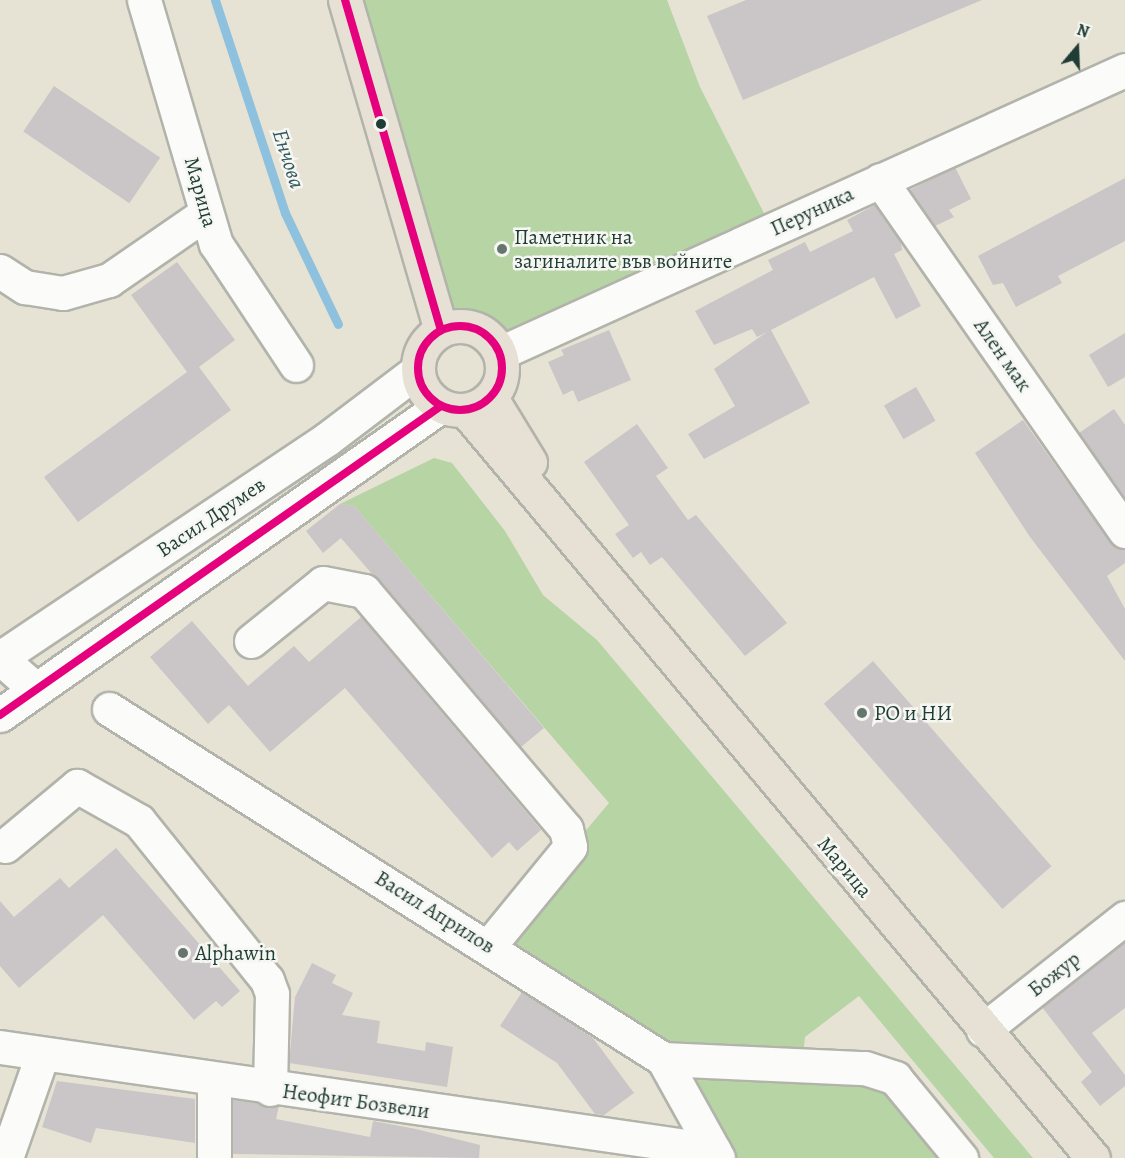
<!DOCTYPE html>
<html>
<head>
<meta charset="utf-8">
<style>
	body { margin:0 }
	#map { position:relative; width:1125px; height:1158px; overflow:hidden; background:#e6e3d5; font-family:Alegreya,serif }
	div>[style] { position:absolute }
	.green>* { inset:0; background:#b6d4a4 }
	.stream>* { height:9px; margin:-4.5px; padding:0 4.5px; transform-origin:4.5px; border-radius:4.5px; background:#8dc1dd }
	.building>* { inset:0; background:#cac5c6; transform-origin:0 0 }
	.roads { filter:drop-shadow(2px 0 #b2b3aa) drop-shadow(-2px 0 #b2b3aa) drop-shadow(0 2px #b2b3aa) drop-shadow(0 -2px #b2b3aa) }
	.minor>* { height:33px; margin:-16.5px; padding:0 16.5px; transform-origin:16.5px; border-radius:16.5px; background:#fbfbf9 }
	.major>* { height:33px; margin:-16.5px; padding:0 16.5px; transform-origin:16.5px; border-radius:16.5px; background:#e7e1d5 }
	.major>.ring { margin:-16.5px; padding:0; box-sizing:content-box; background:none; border:33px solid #e7e1d5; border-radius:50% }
	.bus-1>* { height:8px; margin:-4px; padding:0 4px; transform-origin:4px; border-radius:4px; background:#e5007d }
	.bus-1>.ring { margin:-4px; padding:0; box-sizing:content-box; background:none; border:8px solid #e5007d; border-radius:50% }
	.dots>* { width:16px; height:16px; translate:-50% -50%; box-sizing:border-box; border:3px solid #f6f6f2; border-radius:50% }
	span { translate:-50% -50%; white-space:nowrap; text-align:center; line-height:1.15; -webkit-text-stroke:5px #f6f6f2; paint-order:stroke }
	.street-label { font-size:21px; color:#1f3d34 }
	.poi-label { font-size:21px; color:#1f3d34 }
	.left { translate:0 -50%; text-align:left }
	.water-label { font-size:22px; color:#315a5f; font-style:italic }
	.north { position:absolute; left:1047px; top:18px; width:60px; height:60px; -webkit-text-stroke:4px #f6f6f2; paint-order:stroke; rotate:19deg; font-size:16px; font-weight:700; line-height:24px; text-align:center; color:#1f3d34 }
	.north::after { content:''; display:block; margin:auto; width:21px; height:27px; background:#1f3d34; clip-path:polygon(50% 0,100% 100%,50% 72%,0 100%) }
</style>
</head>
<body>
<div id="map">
	<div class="green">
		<i style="clip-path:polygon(345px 0,667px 0,700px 87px,772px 229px,500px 353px,476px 328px,441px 330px)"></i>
		<i style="clip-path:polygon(434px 458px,452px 463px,505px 531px,543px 595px,597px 640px,1033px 1158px,994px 1158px,859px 996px,805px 1037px,802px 1064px,865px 1068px,961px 1158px,718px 1158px,663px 1059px,489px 946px,609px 803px,354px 506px,340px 504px)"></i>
	</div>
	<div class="stream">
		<i style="left:215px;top:0;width:224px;rotate:71.8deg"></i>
		<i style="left:285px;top:213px;width:123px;rotate:64.5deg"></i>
	</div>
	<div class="building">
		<i style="clip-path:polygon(746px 0,982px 0,743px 100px,707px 16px)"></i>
		<i style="left:54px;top:86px;width:128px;height:55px;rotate:34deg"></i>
		<i style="clip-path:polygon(955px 167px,971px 199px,949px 210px,954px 217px,935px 226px,910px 190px)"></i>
		<i style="clip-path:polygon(1125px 178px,1125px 241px,1058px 276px,1062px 283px,1016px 307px,1003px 283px,993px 285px,978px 256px)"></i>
		<i style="clip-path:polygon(875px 205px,901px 243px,902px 250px,894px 254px,921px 306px,896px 319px,874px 277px,771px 330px,810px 403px,704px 459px,688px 434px,735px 406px,714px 369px,767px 332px,757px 337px,752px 329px,714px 345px,695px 311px,773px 270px,768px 260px,805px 242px,810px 252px,853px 231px,847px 220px)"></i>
		<i style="clip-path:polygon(177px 262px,235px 340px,199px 367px,231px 410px,78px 522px,44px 477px,187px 372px,131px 295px)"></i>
		<i style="clip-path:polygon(609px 330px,631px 380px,578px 402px,573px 390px,563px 395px,548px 362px,564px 355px,561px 350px)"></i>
		<i style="clip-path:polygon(1125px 333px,1125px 377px,1108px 387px,1089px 355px)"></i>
		<i style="left:916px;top:387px;width:39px;height:37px;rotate:60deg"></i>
		<i style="clip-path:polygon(1114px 409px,1125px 425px,1125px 498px,1079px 433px)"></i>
		<i style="clip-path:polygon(1023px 420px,1110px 542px,1125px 549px,1125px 563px,1107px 576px,1125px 609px,1125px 661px,1030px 537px,975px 453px)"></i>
		<i style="clip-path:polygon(637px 424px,668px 468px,656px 476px,688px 520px,696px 515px,787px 623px,745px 656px,662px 557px,650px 565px,641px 552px,633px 558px,615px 534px,629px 525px,584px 462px)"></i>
		<i style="clip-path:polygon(340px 504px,354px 506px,544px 728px,521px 747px,341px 538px,323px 553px,306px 531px)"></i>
		<i style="clip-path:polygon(361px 617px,541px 830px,517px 851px,509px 842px,492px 858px,345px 688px,270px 752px,229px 705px,208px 724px,150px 657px,192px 621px,248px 686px,294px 646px,309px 662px)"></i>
		<i style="left:873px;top:661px;width:272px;height:65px;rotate:49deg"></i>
		<i style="clip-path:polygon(116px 848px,240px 991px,222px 1007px,216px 1001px,194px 1020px,103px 915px,19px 988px,0 966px,0 901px,14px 917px,60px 878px,69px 888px)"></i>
		<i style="clip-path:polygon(1125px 942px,1125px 1008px,1092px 1033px,1125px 1075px,1125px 1086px,1100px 1106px,1081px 1082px,1092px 1072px,1042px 1007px)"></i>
		<i style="clip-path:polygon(312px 963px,336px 975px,332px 983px,353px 993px,342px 1015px,380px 1021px,377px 1043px,425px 1051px,426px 1042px,453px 1047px,447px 1087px,289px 1063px,295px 997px)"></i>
		<i style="clip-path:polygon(522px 992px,593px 1038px,634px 1093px,604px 1115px,595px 1114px,557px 1063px,500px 1026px)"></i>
		<i style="clip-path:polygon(57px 1081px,195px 1099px,195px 1143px,96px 1128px,91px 1143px,42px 1127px)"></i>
		<i style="clip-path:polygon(233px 1100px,279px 1106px,276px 1119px,370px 1137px,373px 1121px,416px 1129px,480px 1145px,479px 1158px,233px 1154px)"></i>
	</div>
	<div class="roads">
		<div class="minor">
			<i style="left:144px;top:0;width:254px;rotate:73.6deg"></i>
			<i style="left:216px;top:244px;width:145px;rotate:56.5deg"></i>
			<i style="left:880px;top:180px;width:428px;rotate:55.1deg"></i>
			<i style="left:0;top:271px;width:30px;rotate:33deg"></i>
			<i style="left:25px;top:287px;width:38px;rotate:9deg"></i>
			<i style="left:63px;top:293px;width:48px;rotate:-15.8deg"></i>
			<i style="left:109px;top:280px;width:118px;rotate:-34.6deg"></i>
			<i style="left:500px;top:353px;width:686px;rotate:-24.36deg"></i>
			<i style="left:251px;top:641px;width:92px;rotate:-38.9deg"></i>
			<i style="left:323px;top:583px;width:42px;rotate:11deg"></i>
			<i style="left:364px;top:591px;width:312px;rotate:49.7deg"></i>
			<i style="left:566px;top:829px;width:18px;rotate:77deg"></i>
			<i style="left:570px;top:847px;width:128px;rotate:129.3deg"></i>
			<i style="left:33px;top:687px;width:44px;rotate:-138.7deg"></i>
			<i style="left:0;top:658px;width:394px;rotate:-33.8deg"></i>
			<i style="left:327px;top:439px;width:114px;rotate:-37.2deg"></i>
			<i style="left:109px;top:709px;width:655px;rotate:32.28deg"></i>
			<i style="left:663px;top:1059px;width:113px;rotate:60.9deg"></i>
			<i style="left:0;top:715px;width:538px;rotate:-35.02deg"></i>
			<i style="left:5px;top:846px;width:94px;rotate:-39.8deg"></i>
			<i style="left:77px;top:786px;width:71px;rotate:29.4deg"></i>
			<i style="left:139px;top:821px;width:204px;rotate:51.2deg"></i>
			<i style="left:267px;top:980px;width:15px;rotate:70deg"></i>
			<i style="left:272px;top:994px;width:95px;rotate:91.2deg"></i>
			<i style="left:983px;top:1030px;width:181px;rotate:-38.3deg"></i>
			<i style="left:0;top:1047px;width:721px;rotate:8.21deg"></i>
			<i style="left:663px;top:1059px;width:202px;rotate:2.6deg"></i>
			<i style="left:865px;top:1068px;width:32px;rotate:18deg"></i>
			<i style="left:895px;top:1078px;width:104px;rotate:50.5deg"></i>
			<i style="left:6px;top:1158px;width:109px;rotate:-70.7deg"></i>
			<i style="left:214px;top:1158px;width:76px;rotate:-90deg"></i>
		</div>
		<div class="major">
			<i style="left:345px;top:0;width:344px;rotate:73.8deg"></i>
			<i class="ring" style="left:418px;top:326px;width:51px;height:51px"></i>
			<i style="left:491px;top:398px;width:75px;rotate:58.6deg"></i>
			<i style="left:466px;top:411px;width:975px;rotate:49.99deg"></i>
		</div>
	</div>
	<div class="bus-1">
		<i style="left:345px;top:0;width:344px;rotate:73.8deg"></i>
		<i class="ring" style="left:418px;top:326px;width:76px;height:76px"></i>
		<i style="left:0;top:715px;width:538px;rotate:-35.02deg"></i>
	</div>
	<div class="dots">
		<i style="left:381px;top:124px;background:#1f3d34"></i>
		<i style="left:502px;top:249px;background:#65776c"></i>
		<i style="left:862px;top:713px;background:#65776c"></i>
		<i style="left:183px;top:953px;background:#65776c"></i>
	</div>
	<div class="street-label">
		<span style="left:201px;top:192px;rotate:74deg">Марица</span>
		<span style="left:812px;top:211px;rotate:-25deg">Перуника</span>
		<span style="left:1003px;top:355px;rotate:55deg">Ален мак</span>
		<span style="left:211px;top:517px;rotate:-34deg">Васил Друмев</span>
		<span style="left:845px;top:867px;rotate:50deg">Марица</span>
		<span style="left:435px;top:912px;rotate:32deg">Васил Априлов</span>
		<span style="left:1054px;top:974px;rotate:-38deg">Божур</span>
		<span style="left:356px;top:1101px;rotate:8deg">Неофит Бозвели</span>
	</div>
	<div class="poi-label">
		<span class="left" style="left:514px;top:249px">Паметник на<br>загиналите във войните</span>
		<span class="left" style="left:874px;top:713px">РО и НИ</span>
		<span class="left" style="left:195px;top:953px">Alphawin</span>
	</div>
	<div class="water-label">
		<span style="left:288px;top:159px;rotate:72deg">Енчова</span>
	</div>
	<div class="north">N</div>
</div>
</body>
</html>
